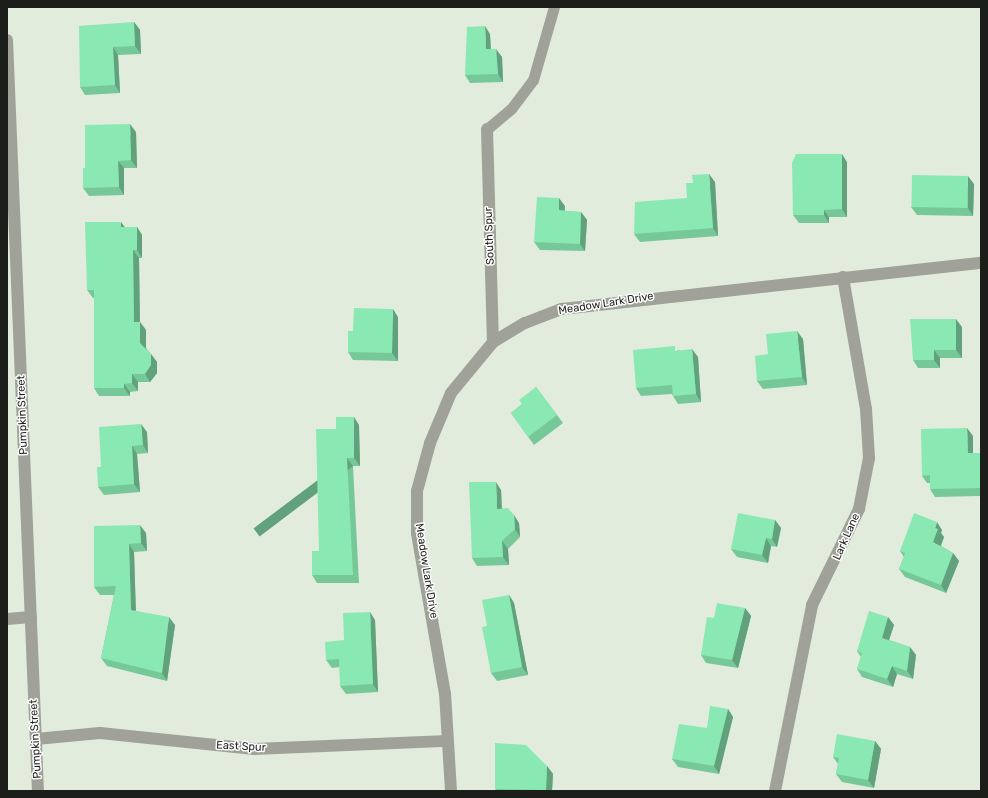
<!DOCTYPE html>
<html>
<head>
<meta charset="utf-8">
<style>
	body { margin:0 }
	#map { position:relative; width:988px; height:798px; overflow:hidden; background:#e2ecdc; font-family:Rubik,sans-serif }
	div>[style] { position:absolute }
	.lane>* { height:11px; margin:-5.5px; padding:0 5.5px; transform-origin:5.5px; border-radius:5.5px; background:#a0a199 }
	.street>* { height:12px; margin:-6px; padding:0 6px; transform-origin:6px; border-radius:6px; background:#a0a199 }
	.wall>* { inset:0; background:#77c899 }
	.shaded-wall>* { inset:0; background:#61a27d; transform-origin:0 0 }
	.building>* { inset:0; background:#8ae8b2; transform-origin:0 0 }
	span { translate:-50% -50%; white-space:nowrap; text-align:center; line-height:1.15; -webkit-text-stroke:3px #fff; paint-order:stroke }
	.street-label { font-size:11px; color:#1b1e19 }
	.frame { position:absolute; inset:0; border:8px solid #1b1e19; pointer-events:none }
</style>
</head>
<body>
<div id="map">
	<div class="lane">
		<i style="left:487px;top:129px;width:31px;rotate:-40deg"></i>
		<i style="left:511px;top:109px;width:36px;rotate:-53deg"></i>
		<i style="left:533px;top:80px;width:76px;rotate:-74deg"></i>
	</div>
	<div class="street">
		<i style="left:7px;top:40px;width:752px;rotate:87.64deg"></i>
		<i style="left:487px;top:129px;width:213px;rotate:88.4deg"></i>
		<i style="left:7px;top:619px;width:24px;rotate:-5deg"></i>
		<i style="left:36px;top:739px;width:64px;rotate:-5.4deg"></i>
		<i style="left:100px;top:733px;width:155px;rotate:5.9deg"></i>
		<i style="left:254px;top:749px;width:194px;rotate:-2.4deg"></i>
		<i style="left:451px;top:791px;width:97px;rotate:-93.5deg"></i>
		<i style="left:445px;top:694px;width:163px;rotate:-99.9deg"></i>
		<i style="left:417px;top:533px;width:42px;rotate:-90deg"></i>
		<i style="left:417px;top:491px;width:50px;rotate:-74.8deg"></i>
		<i style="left:430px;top:443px;width:54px;rotate:-67.2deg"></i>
		<i style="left:451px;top:393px;width:66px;rotate:-50.5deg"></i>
		<i style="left:493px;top:342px;width:37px;rotate:-31deg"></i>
		<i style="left:525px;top:323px;width:40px;rotate:-21deg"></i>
		<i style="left:562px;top:309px;width:422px;rotate:-6.3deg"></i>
		<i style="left:775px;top:791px;width:190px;rotate:-78.7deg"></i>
		<i style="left:812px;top:605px;width:107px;rotate:-63.9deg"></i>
		<i style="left:859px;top:509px;width:52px;rotate:-78.9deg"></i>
		<i style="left:869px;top:458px;width:49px;rotate:-93.5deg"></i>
		<i style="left:866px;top:409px;width:134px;rotate:-99.9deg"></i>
	</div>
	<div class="wall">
		<i style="clip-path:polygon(134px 22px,140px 30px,141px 54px,118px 55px,120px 93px,85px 95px,80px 87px)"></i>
		<i style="clip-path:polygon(490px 34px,491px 49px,502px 57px,503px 82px,470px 83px,465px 75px)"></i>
		<i style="clip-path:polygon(136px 132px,137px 168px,124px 168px,124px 195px,89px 196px,83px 188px,85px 168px)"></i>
		<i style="clip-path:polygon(847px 162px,847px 217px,829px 217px,829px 223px,799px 223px,793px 215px)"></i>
		<i style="clip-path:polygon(715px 182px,718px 236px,640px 242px,634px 234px,687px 198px)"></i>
		<i style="clip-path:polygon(974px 184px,973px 216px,917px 215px,911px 207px)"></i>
		<i style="clip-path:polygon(565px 206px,565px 211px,581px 212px,587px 220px,585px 251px,540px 250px,534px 242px)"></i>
		<i style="clip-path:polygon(125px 227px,137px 227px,142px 235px,142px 258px,139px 258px,140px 322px,146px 330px,146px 348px,157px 362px,157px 373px,150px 382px,138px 382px,138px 391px,130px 392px,130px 396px,99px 396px,94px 388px,94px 298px,93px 298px,87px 290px)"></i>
		<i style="clip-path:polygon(398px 317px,398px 361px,353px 360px,348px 352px,353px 331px)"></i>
		<i style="clip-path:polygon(962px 327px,962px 358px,940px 358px,940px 368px,918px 368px,913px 360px)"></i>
		<i style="clip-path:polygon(803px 339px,807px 385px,763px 389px,757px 381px,768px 354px)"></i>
		<i style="clip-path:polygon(678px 350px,698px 357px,701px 402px,678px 404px,673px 396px,672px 394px,641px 396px,636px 388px)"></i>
		<i style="clip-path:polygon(536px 387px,563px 423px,534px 445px,511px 413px,522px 404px)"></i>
		<i style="clip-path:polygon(359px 425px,360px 466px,353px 466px,359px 583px,317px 583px,312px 575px,319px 551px,336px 429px)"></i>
		<i style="clip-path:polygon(147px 432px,148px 453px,137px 454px,140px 492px,104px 495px,98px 487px,101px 467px)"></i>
		<i style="clip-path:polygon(973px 436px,973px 453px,981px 455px,981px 496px,935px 497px,930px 489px,930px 483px,927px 483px,922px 476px)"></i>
		<i style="clip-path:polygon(501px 490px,502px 508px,519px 523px,520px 537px,508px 549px,509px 565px,477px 566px,472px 558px)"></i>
		<i style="clip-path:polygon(775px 520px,781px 528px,777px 547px,771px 546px,768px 563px,737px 557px,731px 549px)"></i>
		<i style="clip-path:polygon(94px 526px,146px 533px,147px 551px,134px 552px,136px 611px,175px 625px,167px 681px,107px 666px,101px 658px,114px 595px,100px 595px,94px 587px)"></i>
		<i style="clip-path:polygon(942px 530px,941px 533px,944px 537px,941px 546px,953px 553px,959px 561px,946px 593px,905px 577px,899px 569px,904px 557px,900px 551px)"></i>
		<i style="clip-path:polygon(509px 595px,514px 603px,528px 675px,497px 681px,491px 673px,487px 626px)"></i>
		<i style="clip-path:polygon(745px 608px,751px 616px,738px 668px,706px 663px,701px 655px,714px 618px)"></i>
		<i style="clip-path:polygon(888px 617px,894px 625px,889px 640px,910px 647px,916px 655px,913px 679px,897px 674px,893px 687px,862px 677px,857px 669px,861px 657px,857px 651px)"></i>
		<i style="clip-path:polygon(375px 620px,378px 692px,346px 694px,340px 686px,340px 667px,332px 668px,326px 660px,344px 640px)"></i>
		<i style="clip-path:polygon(728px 709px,733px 717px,719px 774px,678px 767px,672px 759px)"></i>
		<i style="clip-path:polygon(875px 741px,881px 749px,874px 788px,842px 782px,836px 774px,838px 764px,833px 757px)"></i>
		<i style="clip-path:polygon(547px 766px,553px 774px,552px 791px,497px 791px,495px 789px)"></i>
	</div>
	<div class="shaded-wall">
		<i style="clip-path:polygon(134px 22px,140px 30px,141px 54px,135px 46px)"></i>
		<i style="clip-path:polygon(485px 26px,490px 34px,491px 57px,486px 49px)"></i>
		<i style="clip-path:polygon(113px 47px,118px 55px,120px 93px,115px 85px)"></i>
		<i style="clip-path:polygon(496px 49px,502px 57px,503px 82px,498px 74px)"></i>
		<i style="clip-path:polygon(130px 124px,136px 132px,137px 168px,131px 160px)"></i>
		<i style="clip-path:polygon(842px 154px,847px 162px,847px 217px,842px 209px)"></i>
		<i style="clip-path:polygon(118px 161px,124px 168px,124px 195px,119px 187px)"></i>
		<i style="clip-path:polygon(709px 174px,715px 182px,718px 236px,713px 228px)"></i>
		<i style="clip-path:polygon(968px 176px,974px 184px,973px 216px,968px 208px)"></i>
		<i style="clip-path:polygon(559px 198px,565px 206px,564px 218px,559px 210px)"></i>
		<i style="clip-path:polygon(824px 210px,829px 217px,829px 223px,824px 215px)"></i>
		<i style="clip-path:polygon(581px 212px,587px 220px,585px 251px,580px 244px)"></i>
		<i style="clip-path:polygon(121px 222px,127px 230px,121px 227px)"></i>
		<i style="clip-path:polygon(137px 227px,142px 235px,142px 258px,137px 250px)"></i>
		<i style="clip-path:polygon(133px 250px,139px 258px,140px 330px,134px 322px)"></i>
		<i style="clip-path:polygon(393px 309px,398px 317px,398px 361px,392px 353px)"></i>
		<i style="clip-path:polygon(956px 319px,962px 327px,962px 358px,956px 350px)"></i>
		<i style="clip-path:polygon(140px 322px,146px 330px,146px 351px,140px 343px)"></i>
		<i style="clip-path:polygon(797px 331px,803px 339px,807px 385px,802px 377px)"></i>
		<i style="clip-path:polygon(692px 349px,698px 357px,701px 402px,696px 394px)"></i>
		<i style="clip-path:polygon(934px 350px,940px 358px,940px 368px,934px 360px)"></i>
		<i style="clip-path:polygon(151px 354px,157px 362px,157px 373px,150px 382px,145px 374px)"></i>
		<i style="clip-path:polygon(132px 374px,138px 382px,138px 391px,132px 383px)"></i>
		<i style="clip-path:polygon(124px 384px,130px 392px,130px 396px,124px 388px)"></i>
		<i style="clip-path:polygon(354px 417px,359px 425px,360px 466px,354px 458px)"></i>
		<i style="clip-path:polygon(141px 424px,147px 432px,148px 453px,143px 445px)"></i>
		<i style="clip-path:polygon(967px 428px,973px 436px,973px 461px,968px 453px)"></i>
		<i style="clip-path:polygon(132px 446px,137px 454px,140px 492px,134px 484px)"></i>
		<i style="left:980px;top:453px;width:2px;height:35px;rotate:63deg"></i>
		<i style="left:347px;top:458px;width:10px;height:117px;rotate:53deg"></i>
		<i style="clip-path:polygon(496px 482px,501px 490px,502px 517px,497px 509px)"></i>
		<i style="clip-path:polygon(514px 515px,519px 523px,520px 537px,515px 529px)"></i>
		<i style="clip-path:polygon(775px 520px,781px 528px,777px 547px,772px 539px)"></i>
		<i style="clip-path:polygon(937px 522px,942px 530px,941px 533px,944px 537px,939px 550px,933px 542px,935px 528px)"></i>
		<i style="clip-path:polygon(140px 525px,146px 533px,147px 551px,141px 543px)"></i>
		<i style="clip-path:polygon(766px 538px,771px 546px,768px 563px,762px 555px)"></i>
		<i style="clip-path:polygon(502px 541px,508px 549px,509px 565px,503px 557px)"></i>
		<i style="clip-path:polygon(129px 544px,134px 552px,136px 618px,131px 610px)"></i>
		<i style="clip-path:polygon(953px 553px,959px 561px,946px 593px,941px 585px)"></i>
		<i style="clip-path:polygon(509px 595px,514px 603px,528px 675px,522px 667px)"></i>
		<i style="clip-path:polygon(745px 608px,751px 616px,738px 668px,732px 660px)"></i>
		<i style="clip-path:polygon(370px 612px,375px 620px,378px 692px,373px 684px)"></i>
		<i style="clip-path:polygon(169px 617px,175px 625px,167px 681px,162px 673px)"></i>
		<i style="clip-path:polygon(888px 617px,894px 625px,887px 646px,882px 638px)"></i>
		<i style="clip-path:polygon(910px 647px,916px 655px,913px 679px,907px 671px)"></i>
		<i style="clip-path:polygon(892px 666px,897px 674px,893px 687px,887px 679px)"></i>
		<i style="clip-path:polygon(728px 709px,733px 717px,719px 774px,714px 766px)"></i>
		<i style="clip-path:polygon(875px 741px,881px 749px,874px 788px,868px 780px)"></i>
		<i style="clip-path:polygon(547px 766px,553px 774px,552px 791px,546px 791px,546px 790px)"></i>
	</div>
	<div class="building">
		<i style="clip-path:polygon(134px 22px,135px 46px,113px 47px,115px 85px,80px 87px,79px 26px)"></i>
		<i style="clip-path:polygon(485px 26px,486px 49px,496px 49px,498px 74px,465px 75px,467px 27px)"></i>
		<i style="clip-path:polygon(130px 124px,131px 160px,118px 161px,119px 187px,83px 188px,83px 168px,85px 168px,85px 125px)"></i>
		<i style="clip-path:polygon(796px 154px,842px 154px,842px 209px,824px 210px,824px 215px,793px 215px,792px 163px)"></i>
		<i style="clip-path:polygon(709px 174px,713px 228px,634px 234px,635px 202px,687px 198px,686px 183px,693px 183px,692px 175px)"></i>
		<i style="left:912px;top:175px;width:56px;height:32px;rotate:1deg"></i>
		<i style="clip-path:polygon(537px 197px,559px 198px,559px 210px,581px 212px,580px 244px,534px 242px)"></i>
		<i style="clip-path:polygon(85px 222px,121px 222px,121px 227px,137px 227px,137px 250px,133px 250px,134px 322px,140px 322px,140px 343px,151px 354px,151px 365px,145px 374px,132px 374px,132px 383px,124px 384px,124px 388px,94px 388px,94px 290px,87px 290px)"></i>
		<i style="clip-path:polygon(354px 308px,393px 309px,392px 353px,348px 352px,348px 331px,353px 331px)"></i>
		<i style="clip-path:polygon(910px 319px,956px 319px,956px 350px,934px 350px,934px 360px,913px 360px)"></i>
		<i style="clip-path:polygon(797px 331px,802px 377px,757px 381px,755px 356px,768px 354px,766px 334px)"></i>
		<i style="clip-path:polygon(675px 346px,675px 351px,692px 349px,696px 394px,673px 396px,672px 385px,636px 388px,633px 350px)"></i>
		<i style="clip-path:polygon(536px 387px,557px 415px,528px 437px,511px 413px,522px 404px,519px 400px)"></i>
		<i style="clip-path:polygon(336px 417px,354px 417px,354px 458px,347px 458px,353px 575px,312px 575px,312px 551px,319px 551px,316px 429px,336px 429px)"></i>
		<i style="clip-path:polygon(141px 424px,143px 445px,132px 446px,134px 484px,98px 487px,97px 467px,101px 467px,99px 427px)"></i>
		<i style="clip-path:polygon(967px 428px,968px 453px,980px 453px,980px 488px,930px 489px,930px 475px,922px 476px,921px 429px)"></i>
		<i style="clip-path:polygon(469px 482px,496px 482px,497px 509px,508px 508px,514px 515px,515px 529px,502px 541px,503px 557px,472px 558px)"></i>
		<i style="clip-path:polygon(738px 513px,775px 520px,772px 539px,766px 538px,762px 555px,731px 549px)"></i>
		<i style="clip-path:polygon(914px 513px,937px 522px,935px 528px,938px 529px,933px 542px,953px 553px,941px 585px,899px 569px,905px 553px,900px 551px)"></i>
		<i style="clip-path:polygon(140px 525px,141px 543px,129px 544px,131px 610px,169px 617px,162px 673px,101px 658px,116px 586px,94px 587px,94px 526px)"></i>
		<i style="clip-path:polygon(509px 595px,522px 667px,491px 673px,482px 627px,487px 626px,482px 600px)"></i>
		<i style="clip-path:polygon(717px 603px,745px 608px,732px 660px,701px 655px,707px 617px,714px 618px)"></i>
		<i style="clip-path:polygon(869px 611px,888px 617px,882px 638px,910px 647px,907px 671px,892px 666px,887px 679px,857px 669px,862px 653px,857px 651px)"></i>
		<i style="clip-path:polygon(370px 612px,373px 684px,340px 686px,339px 659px,326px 660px,325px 642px,344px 640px,343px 613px)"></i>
		<i style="clip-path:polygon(710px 706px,728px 709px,714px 766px,672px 759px,679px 724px,707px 728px)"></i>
		<i style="clip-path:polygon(837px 734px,875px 741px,868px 780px,836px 774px,839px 758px,833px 757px)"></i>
		<i style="clip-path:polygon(495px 743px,526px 745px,547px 766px,546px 790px,495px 789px)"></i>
	</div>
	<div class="street-label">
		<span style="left:490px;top:236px;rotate:-92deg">South Spur</span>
		<span style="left:606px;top:304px;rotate:-9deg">Meadow Lark Drive</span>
		<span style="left:23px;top:415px;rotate:-92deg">Pumpkin Street</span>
		<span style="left:847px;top:537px;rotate:-66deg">Lark Lane</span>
		<span style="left:426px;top:571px;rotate:81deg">Meadow Lark Drive</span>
		<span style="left:36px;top:739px;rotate:-93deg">Pumpkin Street</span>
		<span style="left:241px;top:747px;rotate:3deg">East Spur</span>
	</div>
	<div class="frame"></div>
</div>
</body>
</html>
